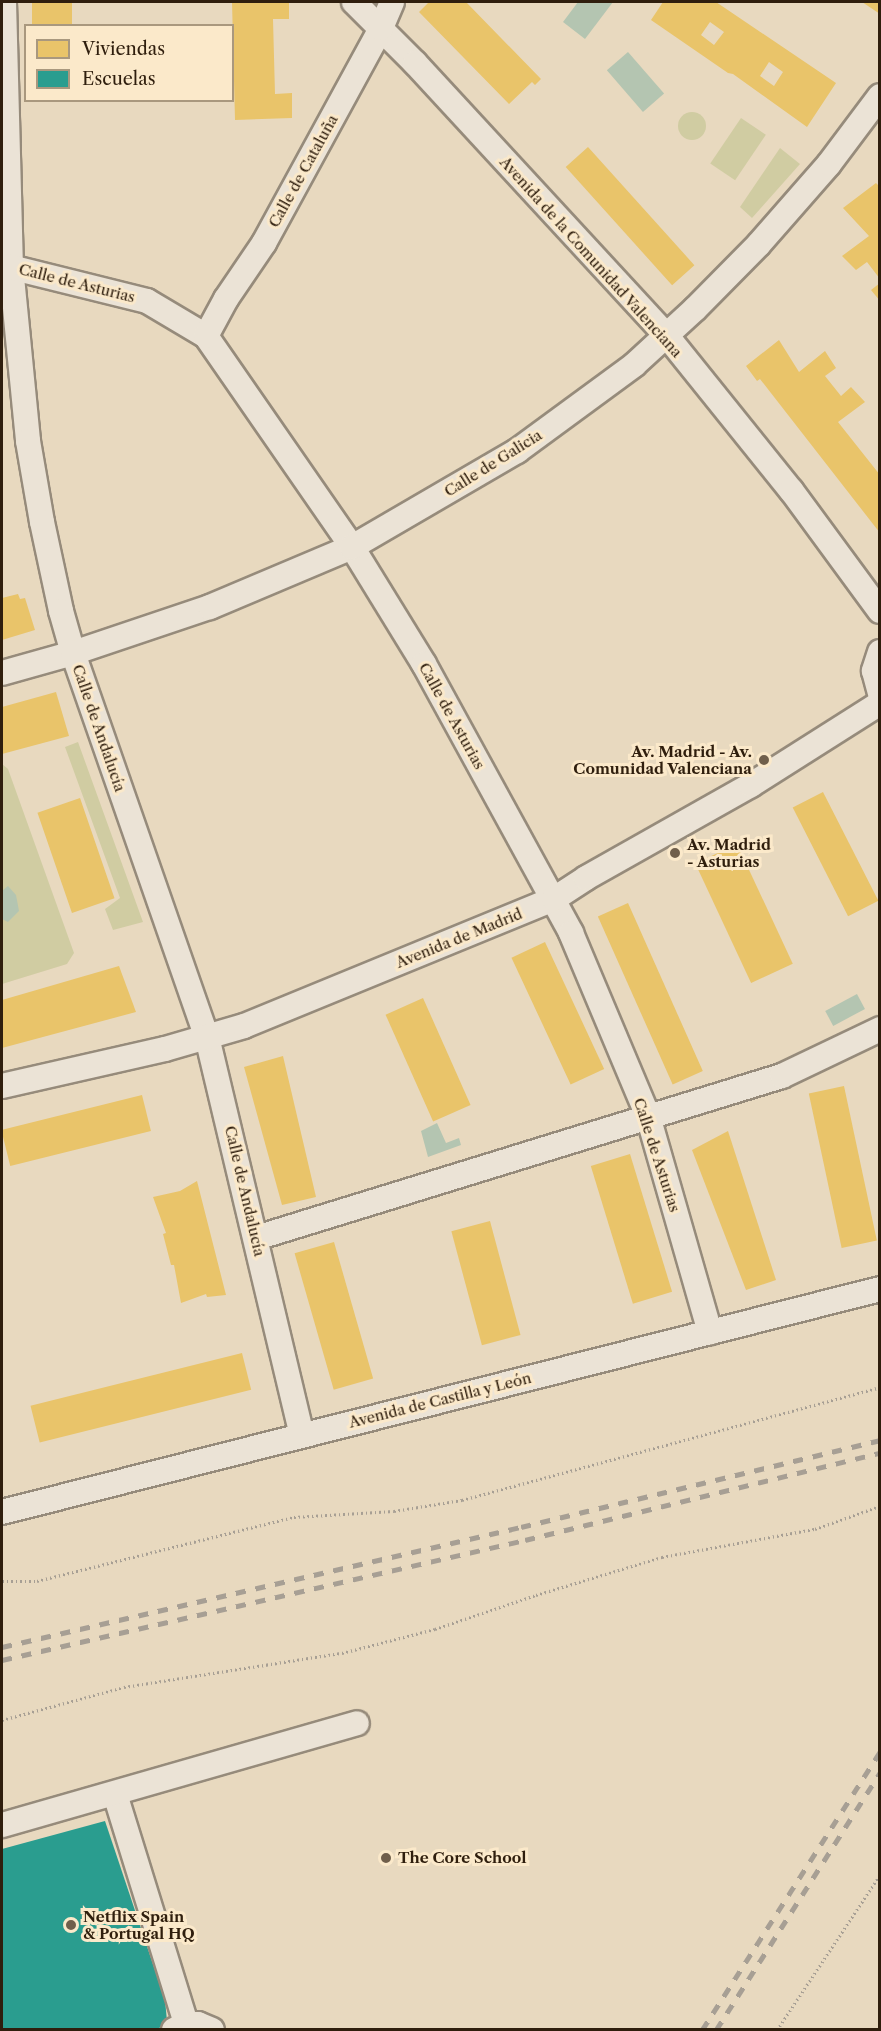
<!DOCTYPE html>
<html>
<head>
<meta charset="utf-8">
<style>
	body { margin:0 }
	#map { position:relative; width:881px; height:2031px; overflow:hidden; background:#e8d9bf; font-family:"Libre Caslon Text",serif }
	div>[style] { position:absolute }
	.green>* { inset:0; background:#d0cca2; transform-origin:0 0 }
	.round { border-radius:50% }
	.water>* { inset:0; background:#b4c5b1; transform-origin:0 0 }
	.homes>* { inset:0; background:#e9c46a; transform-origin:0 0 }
	.schools>* { inset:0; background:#2a9d8f }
	.path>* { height:3px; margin-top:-1.5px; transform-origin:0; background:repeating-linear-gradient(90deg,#a79f94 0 1.5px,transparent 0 4.5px) }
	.roads { filter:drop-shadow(2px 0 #968b7b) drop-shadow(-2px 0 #968b7b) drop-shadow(0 2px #968b7b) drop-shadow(0 -2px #968b7b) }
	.minor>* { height:24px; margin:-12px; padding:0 12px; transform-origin:12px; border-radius:12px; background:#ebe3d6 }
	.rail>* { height:4.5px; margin-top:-2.25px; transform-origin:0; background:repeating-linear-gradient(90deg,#a79f94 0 10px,transparent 0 20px) }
	.dots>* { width:16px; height:16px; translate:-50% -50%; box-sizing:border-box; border:3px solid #fbe9ca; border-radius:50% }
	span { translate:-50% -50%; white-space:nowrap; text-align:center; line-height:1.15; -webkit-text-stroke:6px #fbe9ca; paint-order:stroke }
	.street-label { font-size:15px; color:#2f1e0d }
	.poi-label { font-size:15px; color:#2f1e0d; font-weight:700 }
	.right { translate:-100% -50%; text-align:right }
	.left { translate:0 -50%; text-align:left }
	.frame { position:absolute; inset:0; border:3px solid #2f1e0d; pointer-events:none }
	.legend { position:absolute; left:24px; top:24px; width:210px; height:78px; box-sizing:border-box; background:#fbe9ca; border:2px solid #a9987e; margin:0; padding:8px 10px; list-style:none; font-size:18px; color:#2f1e0d }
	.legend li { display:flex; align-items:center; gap:12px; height:30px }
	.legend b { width:30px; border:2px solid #a9987e }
</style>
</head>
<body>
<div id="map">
	<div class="green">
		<i class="round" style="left:678px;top:112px;width:28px;height:28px"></i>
		<i style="left:741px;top:118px;width:30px;height:55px;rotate:34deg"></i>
		<i style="clip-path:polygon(780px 148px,800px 164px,752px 218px,740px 207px)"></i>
		<i style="clip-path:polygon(78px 742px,143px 922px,113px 930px,105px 909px,120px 898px,65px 747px)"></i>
		<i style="clip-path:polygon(2px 764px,8px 769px,74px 953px,67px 964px,2px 984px)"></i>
	</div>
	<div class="water">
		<i style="clip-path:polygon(578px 2px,613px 2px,585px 39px,563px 22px)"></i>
		<i style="left:628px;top:52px;width:55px;height:28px;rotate:49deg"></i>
		<i style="clip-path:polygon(8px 886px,16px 895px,19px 911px,8px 922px,2px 919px,2px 891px)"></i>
		<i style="left:857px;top:994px;width:17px;height:36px;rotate:62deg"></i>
		<i style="clip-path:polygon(437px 1123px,446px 1143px,459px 1138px,461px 1145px,428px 1157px,421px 1131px)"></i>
	</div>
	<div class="homes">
		<i style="left:32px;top:2px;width:40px;height:24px"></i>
		<i style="clip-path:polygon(232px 2px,289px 2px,289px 19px,273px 19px,275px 94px,292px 93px,292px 118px,235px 120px)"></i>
		<i style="clip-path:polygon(426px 2px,466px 2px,541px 79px,535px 85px,532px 82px,509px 104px,419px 12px,428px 3px)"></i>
		<i style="clip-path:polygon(evenodd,663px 2px,716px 2px,836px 83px,807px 127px,733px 74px,728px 73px,651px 20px,663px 2px,710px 22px,724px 32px,714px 45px,701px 35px,710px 22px,663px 2px,769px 62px,783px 72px,774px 86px,760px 76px,769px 62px)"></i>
		<i style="clip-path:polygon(862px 2px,880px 2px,880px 14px)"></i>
		<i style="left:588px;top:147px;width:159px;height:30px;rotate:48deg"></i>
		<i style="clip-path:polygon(876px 183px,880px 187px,880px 279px,867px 262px,856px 270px,842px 256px,869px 236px,843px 208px)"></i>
		<i style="clip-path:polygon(880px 283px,880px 301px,871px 290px)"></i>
		<i style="clip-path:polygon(779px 340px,799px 372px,825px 351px,836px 368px,825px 376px,841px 396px,851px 387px,865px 402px,838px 422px,880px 475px,880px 533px,760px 379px,757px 381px,746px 366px)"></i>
		<i style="clip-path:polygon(18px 594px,20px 599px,25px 598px,35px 630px,2px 640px,2px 598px)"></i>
		<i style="clip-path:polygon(56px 692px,69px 736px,2px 754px,2px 707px)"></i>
		<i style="left:823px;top:792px;width:122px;height:34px;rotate:63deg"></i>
		<i style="left:80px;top:798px;width:106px;height:45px;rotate:71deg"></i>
		<i style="left:737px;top:844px;width:132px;height:46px;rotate:65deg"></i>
		<i style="left:628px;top:903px;width:184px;height:33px;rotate:66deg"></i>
		<i style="left:545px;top:942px;width:140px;height:37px;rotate:65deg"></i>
		<i style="clip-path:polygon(119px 966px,136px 1012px,2px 1048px,2px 1000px)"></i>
		<i style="left:423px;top:998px;width:117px;height:41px;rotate:66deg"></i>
		<i style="clip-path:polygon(283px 1056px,316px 1197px,282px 1205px,244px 1067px)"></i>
		<i style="left:844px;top:1086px;width:158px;height:36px;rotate:78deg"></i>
		<i style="left:142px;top:1095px;width:37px;height:145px;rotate:76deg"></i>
		<i style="clip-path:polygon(728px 1131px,776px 1280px,746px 1290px,692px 1150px)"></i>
		<i style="left:630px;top:1154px;width:144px;height:41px;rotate:73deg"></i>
		<i style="clip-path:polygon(197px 1181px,226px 1295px,207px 1297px,206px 1294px,181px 1303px,174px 1265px,171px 1265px,163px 1234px,166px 1233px,153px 1197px,180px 1191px)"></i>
		<i style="left:490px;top:1221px;width:118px;height:40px;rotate:75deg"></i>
		<i style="left:334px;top:1242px;width:142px;height:41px;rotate:74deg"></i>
		<i style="left:242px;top:1353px;width:38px;height:218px;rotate:76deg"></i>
	</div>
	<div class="schools">
		<i style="clip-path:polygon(105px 1821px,165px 2000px,167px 2021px,157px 2030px,2px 2030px,2px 1849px)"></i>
	</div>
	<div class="path">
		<i style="left:2px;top:1581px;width:35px"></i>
		<i style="left:37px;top:1581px;width:265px;rotate:-14deg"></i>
		<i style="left:294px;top:1517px;width:100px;rotate:-3.4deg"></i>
		<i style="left:394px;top:1511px;width:69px;rotate:-9.2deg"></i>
		<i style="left:462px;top:1500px;width:433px;rotate:-15.1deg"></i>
		<i style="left:2px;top:1720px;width:126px;rotate:-15.1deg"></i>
		<i style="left:124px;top:1687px;width:221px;rotate:-8.9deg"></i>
		<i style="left:342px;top:1653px;width:96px;rotate:-14.5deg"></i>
		<i style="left:435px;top:1629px;width:107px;rotate:-18.6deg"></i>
		<i style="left:536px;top:1595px;width:132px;rotate:-16.8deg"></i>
		<i style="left:662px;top:1557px;width:156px;rotate:-10.4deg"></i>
		<i style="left:815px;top:1529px;width:69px;rotate:-19.5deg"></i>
		<i style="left:777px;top:2030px;width:186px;rotate:-56.4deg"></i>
	</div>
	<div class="roads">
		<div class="minor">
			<i style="left:4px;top:2px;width:265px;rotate:88.5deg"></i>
			<i style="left:11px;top:267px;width:175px;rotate:84.4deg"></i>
			<i style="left:28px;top:441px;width:82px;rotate:80.2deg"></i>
			<i style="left:42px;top:522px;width:91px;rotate:77.9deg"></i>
			<i style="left:61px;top:611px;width:44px;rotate:74.1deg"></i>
			<i style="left:73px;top:653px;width:407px;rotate:70.8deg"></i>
			<i style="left:207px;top:1037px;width:409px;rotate:76.6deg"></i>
			<i style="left:354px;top:2px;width:86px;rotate:45deg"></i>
			<i style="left:415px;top:63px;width:372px;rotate:47.3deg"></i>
			<i style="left:667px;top:336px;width:198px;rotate:51.2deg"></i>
			<i style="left:791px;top:490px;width:150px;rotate:53.7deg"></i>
			<i style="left:2px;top:265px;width:149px;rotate:13.9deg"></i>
			<i style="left:147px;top:301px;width:69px;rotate:30.7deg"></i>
			<i style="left:206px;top:336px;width:257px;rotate:55.3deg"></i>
			<i style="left:352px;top:547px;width:137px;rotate:58.4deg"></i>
			<i style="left:424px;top:664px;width:307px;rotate:61.3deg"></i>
			<i style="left:571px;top:933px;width:199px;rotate:67.2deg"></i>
			<i style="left:648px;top:1116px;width:225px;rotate:74deg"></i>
			<i style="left:206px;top:336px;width:42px;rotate:-61.6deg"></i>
			<i style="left:226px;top:299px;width:68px;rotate:-55.8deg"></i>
			<i style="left:264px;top:243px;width:245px;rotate:-61.4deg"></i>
			<i style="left:381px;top:28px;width:28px;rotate:-67deg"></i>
			<i style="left:880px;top:652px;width:20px;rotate:108deg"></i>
			<i style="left:874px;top:671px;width:23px;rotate:75deg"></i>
			<i style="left:2px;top:673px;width:74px;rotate:-15.7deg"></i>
			<i style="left:73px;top:653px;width:145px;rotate:-18.6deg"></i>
			<i style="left:210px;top:607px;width:154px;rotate:-22.9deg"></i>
			<i style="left:352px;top:547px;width:191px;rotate:-30.2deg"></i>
			<i style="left:517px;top:451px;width:145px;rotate:-36.3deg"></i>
			<i style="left:634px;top:365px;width:83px;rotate:-42.6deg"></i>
			<i style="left:695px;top:309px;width:91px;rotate:-45.4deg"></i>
			<i style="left:759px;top:244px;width:106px;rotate:-48.8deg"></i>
			<i style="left:829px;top:164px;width:85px;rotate:-53.1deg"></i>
			<i style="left:2px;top:1086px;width:167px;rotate:-12.8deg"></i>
			<i style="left:165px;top:1049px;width:82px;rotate:-16.2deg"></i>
			<i style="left:244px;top:1026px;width:335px;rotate:-22.3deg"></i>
			<i style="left:554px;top:899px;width:38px;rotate:-33deg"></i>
			<i style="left:586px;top:878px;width:189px;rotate:-29.4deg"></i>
			<i style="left:751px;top:785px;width:153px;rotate:-32.4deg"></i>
			<i style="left:256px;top:1238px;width:550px;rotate:-17.12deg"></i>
			<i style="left:782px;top:1076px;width:109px;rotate:-25.6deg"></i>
			<i style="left:2px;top:1512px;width:906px;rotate:-14.25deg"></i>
			<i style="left:115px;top:1794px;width:241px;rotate:72.8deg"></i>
			<i style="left:2px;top:1825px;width:369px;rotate:-16deg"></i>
			<i style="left:174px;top:2030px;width:13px;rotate:-27deg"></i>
			<i style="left:186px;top:2024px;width:12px"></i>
			<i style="left:198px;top:2024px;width:15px;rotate:23deg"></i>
		</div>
	</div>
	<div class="rail">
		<i style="left:2px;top:1647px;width:533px;rotate:-13.02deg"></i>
		<i style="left:521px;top:1527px;width:369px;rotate:-13.6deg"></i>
		<i style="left:2px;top:1660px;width:537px;rotate:-12.92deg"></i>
		<i style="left:525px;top:1540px;width:366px;rotate:-13.8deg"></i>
		<i style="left:702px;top:2030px;width:330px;rotate:-57.4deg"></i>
		<i style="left:716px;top:2030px;width:305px;rotate:-57.5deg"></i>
	</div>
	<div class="dots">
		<i style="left:764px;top:760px;background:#705f4b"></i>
		<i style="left:675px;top:853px;background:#705f4b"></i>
		<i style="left:386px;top:1858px;background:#705f4b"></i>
		<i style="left:71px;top:1925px;background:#705f4b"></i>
	</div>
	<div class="street-label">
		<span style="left:303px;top:171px;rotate:-61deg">Calle de Cataluña</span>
		<span style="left:591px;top:257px;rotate:48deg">Avenida de la Comunidad Valenciana</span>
		<span style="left:77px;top:283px;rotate:14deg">Calle de Asturias</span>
		<span style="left:493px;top:463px;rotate:-32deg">Calle de Galicia</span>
		<span style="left:452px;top:716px;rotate:61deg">Calle de Asturias</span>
		<span style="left:99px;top:728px;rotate:71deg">Calle de Andalucía</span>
		<span style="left:459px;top:938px;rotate:-22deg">Avenida de Madrid</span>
		<span style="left:657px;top:1155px;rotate:72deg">Calle de Asturias</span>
		<span style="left:245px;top:1191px;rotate:77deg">Calle de Andalucía</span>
		<span style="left:440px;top:1400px;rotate:-14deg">Avenida de Castilla y León</span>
	</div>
	<div class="poi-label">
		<span class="right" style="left:752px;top:760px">Av. Madrid - Av.<br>Comunidad Valenciana</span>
		<span class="left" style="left:687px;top:853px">Av. Madrid<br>- Asturias</span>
		<span class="left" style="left:398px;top:1858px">The Core School</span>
		<span class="left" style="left:83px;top:1925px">Netflix Spain<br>&amp; Portugal HQ</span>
	</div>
	<div class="frame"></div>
	<ul class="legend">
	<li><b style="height:16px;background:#e9c46a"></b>Viviendas</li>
	<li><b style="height:16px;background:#2a9d8f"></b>Escuelas</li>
	</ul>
</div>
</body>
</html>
